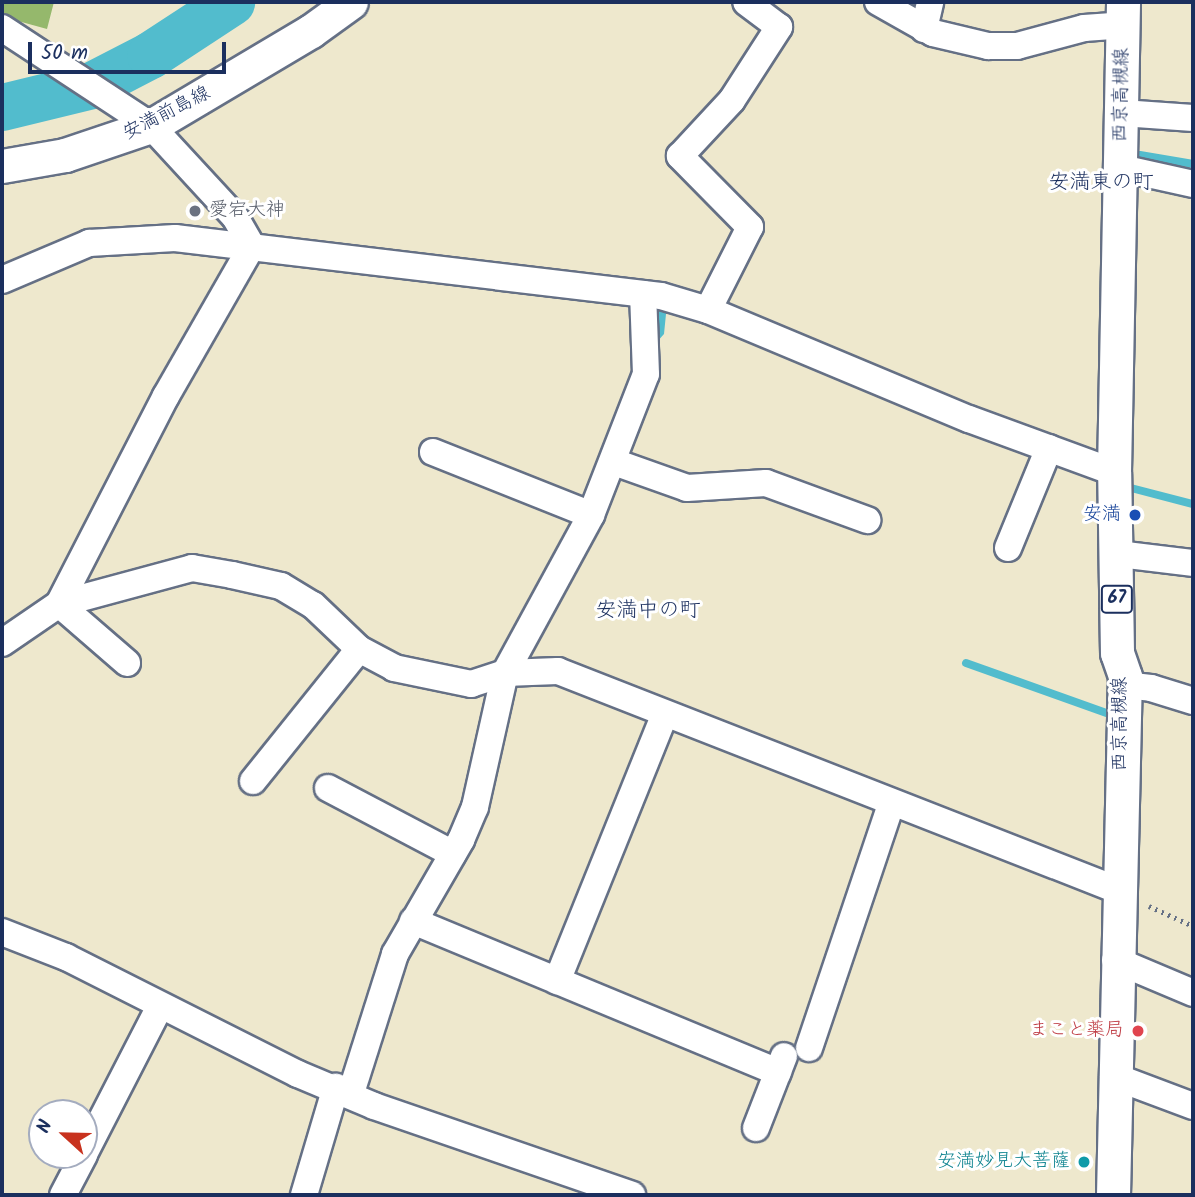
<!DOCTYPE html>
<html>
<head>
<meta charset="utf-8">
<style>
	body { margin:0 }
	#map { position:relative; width:1195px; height:1197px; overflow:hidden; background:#eee8cd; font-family:Kalam,"Klee One",sans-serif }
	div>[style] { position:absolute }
	.forest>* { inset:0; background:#95b86c }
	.water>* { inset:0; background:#52bccd }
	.stream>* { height:8px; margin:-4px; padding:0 4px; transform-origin:4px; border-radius:4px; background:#52bccd }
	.river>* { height:47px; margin:-23.5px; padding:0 23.5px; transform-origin:23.5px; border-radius:23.5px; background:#52bccd }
	.path>* { height:4.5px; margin-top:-2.25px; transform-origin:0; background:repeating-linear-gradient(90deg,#657085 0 2px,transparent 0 7px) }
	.roads { filter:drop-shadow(2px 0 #657085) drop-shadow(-2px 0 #657085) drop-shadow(0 2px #657085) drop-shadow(0 -2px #657085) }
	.minor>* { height:26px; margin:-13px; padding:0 13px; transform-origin:13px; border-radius:13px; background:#fff }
	.major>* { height:33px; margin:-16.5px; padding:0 16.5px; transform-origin:16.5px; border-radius:16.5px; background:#fff }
	.dots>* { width:19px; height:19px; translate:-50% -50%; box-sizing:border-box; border:4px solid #fff; border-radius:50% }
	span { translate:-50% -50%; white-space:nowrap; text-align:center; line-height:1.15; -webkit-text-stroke:6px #fff; paint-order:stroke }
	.shield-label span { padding:2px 5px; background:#fff; border:2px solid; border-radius:5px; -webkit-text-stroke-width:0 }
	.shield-label { font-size:18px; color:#1b2f5e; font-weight:700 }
	.street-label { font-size:19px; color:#1b2f5e }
	.worship-label { font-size:19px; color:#5b616d }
	.left { translate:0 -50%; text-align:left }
	.transit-label { font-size:19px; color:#164399 }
	.right { translate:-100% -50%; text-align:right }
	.health-label { font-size:19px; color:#be3a42 }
	.culture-label { font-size:19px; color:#0d838f }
	.neighbourhood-label { font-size:21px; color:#1b2f5e }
	.frame { position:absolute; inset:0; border:4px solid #1b2f5e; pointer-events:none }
	.north { position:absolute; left:28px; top:1099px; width:70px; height:70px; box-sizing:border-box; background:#fff; border:2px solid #a4acbf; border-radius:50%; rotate:292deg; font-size:19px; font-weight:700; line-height:28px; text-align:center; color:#1b2f5e }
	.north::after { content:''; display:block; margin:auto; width:24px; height:32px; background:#c8321e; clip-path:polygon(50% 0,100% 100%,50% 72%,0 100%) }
	.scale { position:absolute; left:28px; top:42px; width:198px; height:32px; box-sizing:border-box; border:4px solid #1b2f5e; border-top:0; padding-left:9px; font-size:21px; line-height:24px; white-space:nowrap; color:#1b2f5e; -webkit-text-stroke:5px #fff; paint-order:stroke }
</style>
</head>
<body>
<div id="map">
	<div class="forest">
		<i style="clip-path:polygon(2px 2px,54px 2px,47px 29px,7px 18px,2px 21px)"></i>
	</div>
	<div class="water">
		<i style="clip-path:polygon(671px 308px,686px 314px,666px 314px,664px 334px,656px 343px,656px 310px)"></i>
	</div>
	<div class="stream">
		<i style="left:1140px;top:155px;width:54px;rotate:9.6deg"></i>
		<i style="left:1131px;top:488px;width:64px;rotate:14.5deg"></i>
		<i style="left:966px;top:663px;width:152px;rotate:19.6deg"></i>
	</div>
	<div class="river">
		<i style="left:2px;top:107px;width:93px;rotate:-13.7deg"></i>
		<i style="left:92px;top:85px;width:65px;rotate:-27.3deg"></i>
		<i style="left:150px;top:55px;width:97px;rotate:-33.2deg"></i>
	</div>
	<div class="path">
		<i style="left:1149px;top:906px;width:48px;rotate:24.4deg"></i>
	</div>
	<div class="roads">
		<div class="minor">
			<i style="left:878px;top:2px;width:63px;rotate:29.4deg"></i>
			<i style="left:933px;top:33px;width:57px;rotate:13.3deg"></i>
			<i style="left:988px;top:46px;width:29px"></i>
			<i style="left:1017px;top:46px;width:69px;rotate:-15deg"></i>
			<i style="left:1084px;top:28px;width:39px;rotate:-4deg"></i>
			<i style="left:2px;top:28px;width:178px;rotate:33.3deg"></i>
			<i style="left:151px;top:126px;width:124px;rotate:47.3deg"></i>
			<i style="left:235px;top:217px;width:34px;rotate:60deg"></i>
			<i style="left:924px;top:29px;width:28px;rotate:-77deg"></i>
			<i style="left:1122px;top:113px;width:71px;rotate:4deg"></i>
			<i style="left:1121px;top:168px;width:74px;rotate:12.5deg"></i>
			<i style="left:2px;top:280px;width:95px;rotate:-23deg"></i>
			<i style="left:89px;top:243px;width:86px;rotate:-3.3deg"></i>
			<i style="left:175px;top:238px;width:489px;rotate:6.8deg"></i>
			<i style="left:661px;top:296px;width:49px;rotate:16.6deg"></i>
			<i style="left:708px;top:310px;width:283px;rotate:22.7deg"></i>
			<i style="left:969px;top:419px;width:154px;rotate:20.1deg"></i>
			<i style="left:708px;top:310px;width:93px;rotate:-63.2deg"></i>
			<i style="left:750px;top:227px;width:100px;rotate:-134.6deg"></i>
			<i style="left:680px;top:156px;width:76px;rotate:-47.1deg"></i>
			<i style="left:732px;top:100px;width:87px;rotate:-57.2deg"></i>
			<i style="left:779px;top:27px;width:41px;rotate:-142.9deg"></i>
			<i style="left:433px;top:452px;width:170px;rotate:21.7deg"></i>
			<i style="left:614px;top:462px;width:77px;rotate:19.6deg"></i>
			<i style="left:687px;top:488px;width:79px;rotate:-3.6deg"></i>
			<i style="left:766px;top:483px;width:108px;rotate:20.1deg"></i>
			<i style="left:1008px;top:548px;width:108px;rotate:-67.7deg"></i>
			<i style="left:1118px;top:554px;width:76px;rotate:6.8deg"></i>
			<i style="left:59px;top:604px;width:234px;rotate:-62.8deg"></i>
			<i style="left:166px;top:396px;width:173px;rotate:-60.2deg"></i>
			<i style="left:59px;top:604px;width:90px;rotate:40.9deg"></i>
			<i style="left:2px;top:643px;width:69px;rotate:-34.4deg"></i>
			<i style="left:59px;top:604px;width:138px;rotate:-15.1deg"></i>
			<i style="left:192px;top:568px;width:41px;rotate:9.9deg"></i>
			<i style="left:232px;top:575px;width:50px;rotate:12.7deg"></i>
			<i style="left:281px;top:586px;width:37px;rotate:31deg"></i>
			<i style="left:313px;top:605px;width:64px;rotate:43.7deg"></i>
			<i style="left:359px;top:649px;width:40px;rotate:28deg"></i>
			<i style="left:394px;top:668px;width:79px;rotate:11.7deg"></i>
			<i style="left:471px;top:684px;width:36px;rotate:-18deg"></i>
			<i style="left:505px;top:673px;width:53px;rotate:-2.2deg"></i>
			<i style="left:558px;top:671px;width:593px;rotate:21.37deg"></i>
			<i style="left:1124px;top:685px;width:27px;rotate:6deg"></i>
			<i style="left:1151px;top:688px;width:44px;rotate:17.2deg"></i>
			<i style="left:253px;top:781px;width:169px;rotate:-51.2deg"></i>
			<i style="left:328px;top:788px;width:141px;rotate:27.8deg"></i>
			<i style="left:413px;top:921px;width:395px;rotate:22.5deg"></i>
			<i style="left:2px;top:932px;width:69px;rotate:21.3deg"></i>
			<i style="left:66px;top:957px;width:260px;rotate:26.8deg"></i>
			<i style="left:298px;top:1074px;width:82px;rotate:22.8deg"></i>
			<i style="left:374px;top:1106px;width:273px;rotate:19deg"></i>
			<i style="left:1115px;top:960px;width:85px;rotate:22.9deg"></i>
			<i style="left:557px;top:981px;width:288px;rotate:-68deg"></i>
			<i style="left:809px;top:1048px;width:256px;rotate:-71.4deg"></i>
			<i style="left:1113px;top:1076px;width:85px;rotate:20.6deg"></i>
			<i style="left:351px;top:1093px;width:146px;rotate:-72.4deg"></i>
			<i style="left:395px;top:954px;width:132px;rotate:-59.9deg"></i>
			<i style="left:461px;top:840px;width:36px;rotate:-67deg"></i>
			<i style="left:475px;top:807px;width:137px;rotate:-77.4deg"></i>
			<i style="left:505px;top:673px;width:180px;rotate:-61.4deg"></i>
			<i style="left:591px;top:515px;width:151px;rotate:-68.7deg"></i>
			<i style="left:646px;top:374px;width:80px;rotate:-92.1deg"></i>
			<i style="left:756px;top:1128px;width:77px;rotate:-68.7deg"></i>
			<i style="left:84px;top:1154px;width:166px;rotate:-62.8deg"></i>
			<i style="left:63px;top:1195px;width:45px;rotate:-62.3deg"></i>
			<i style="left:304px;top:1195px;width:113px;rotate:-73.5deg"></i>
		</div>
		<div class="major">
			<i style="left:2px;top:166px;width:64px;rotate:-9.9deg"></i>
			<i style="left:65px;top:155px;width:91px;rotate:-18.6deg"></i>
			<i style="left:151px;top:126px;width:186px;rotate:-30.7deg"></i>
			<i style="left:311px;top:31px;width:49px;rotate:-35.9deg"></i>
			<i style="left:1113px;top:1195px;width:519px;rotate:-88.68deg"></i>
			<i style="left:1125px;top:676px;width:24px;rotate:-109deg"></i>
			<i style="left:1117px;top:653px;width:181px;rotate:-90.9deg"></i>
			<i style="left:1114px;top:472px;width:470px;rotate:-88.9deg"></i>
		</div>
	</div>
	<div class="dots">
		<i style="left:195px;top:211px;background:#6b7280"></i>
		<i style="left:1135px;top:515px;background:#1a4fb4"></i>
		<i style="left:1138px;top:1031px;background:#e0444e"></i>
		<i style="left:1084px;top:1162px;background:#0f9aa8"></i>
	</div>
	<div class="shield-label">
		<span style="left:1117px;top:599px">67</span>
	</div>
	<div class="street-label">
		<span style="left:1122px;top:95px;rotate:-89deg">西京高槻線</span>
		<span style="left:167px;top:114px;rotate:-27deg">安満前島線</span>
		<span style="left:1121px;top:724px;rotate:-90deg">西京高槻線</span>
	</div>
	<div class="worship-label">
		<span class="left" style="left:209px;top:211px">愛宕大神</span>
	</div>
	<div class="transit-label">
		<span class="right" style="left:1121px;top:515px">安満</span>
	</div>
	<div class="health-label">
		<span class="right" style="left:1124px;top:1031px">まこと薬局</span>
	</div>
	<div class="culture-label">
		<span class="right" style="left:1070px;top:1162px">安満妙見大菩薩</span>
	</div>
	<div class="neighbourhood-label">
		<span style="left:1101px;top:183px">安満東の町</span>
		<span style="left:648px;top:611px">安満中の町</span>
	</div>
	<div class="frame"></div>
	<div class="north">N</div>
	<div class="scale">50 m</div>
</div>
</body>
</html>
